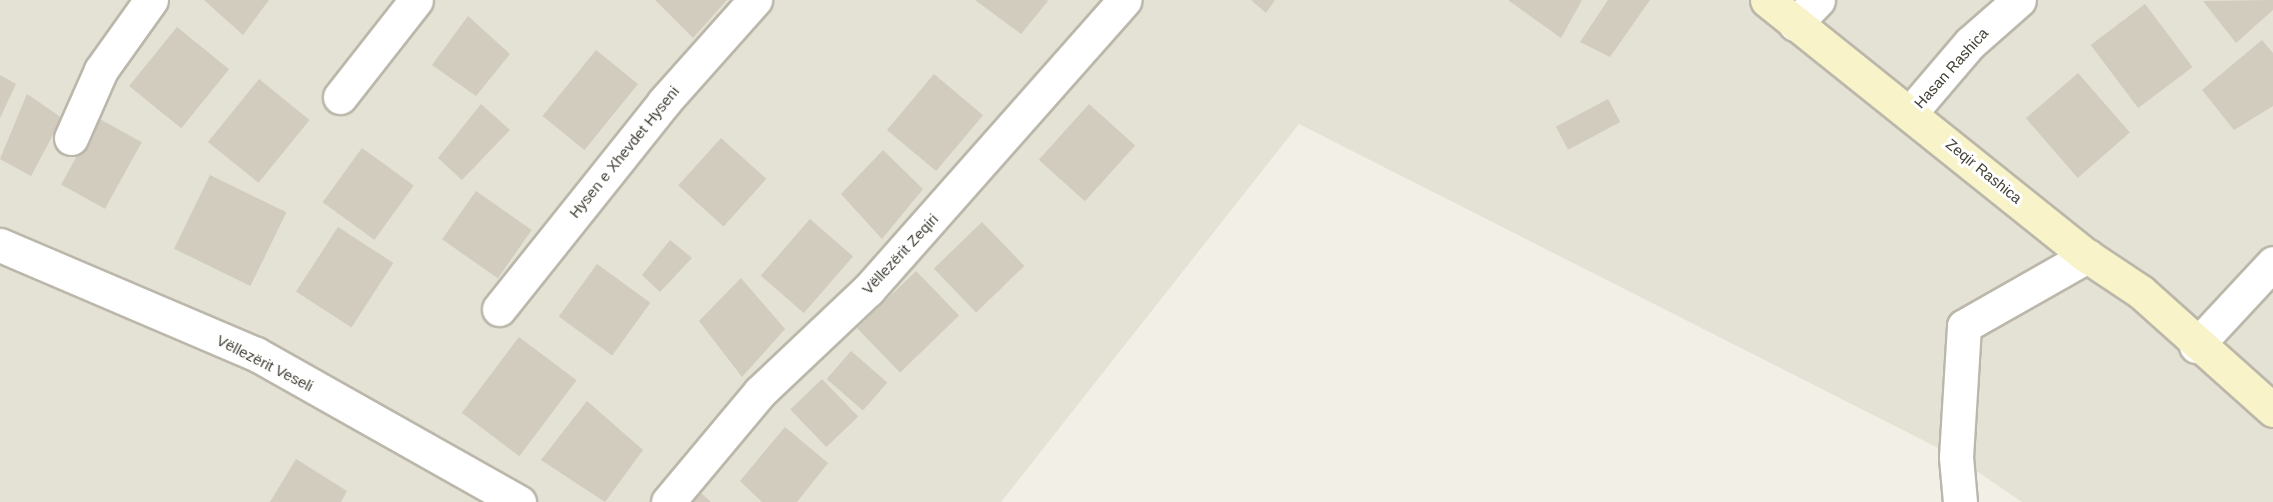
<!DOCTYPE html>
<html>
<head>
<meta charset="utf-8">
<style>
	body { margin:0 }
	#map { position:relative; width:2273px; height:502px; overflow:hidden; background:#f1efe6; font-family:Arial,sans-serif }
	div>[style] { position:absolute }
	.residential>* { inset:0; background:#e4e1d5 }
	.building>* { inset:0; background:#d1ccbd; transform-origin:0 0 }
	.roads { filter:drop-shadow(2px 0 #bbb7aa) drop-shadow(-2px 0 #bbb7aa) drop-shadow(0 2px #bbb7aa) drop-shadow(0 -2px #bbb7aa) }
	.street>* { height:33px; margin:-16.5px; padding:0 16.5px; transform-origin:16.5px; border-radius:16.5px; background:#fff }
	.secondary>* { height:33px; margin:-16.5px; padding:0 16.5px; transform-origin:16.5px; border-radius:16.5px; background:#f8f3c8 }
	span { translate:-50% -50%; white-space:nowrap; text-align:center; line-height:1.15; -webkit-text-stroke:6px #fff; paint-order:stroke }
	.street-label { font-size:15px; color:#434036 }
</style>
</head>
<body>
<div id="map">
	<div class="residential">
		<i style="clip-path:polygon(0 0,2273px 0,2273px 502px,2022px 502px,1956px 457px,1299px 124px,1001px 502px,0 502px)"></i>
	</div>
	<div class="building">
		<i style="clip-path:polygon(204px 0,269px 0,243px 35px)"></i>
		<i style="clip-path:polygon(655px 0,727px 0,693px 38px)"></i>
		<i style="clip-path:polygon(975px 0,1046px 0,1048px 1px,1021px 34px)"></i>
		<i style="clip-path:polygon(1251px 0,1275px 0,1266px 13px)"></i>
		<i style="clip-path:polygon(1508px 0,1582px 0,1561px 38px)"></i>
		<i style="clip-path:polygon(1608px 0,1650px 0,1610px 57px,1580px 42px)"></i>
		<i style="clip-path:polygon(2273px 0,2273px 10px,2236px 43px,2203px 1px)"></i>
		<i style="left:2145px;top:4px;width:79px;height:68px;rotate:53deg"></i>
		<i style="clip-path:polygon(468px 16px,510px 54px,476px 96px,432px 65px)"></i>
		<i style="left:177px;top:27px;width:67px;height:76px;rotate:39deg"></i>
		<i style="clip-path:polygon(2262px 40px,2273px 53px,2273px 106px,2234px 130px,2202px 90px)"></i>
		<i style="left:596px;top:50px;width:54px;height:85px;rotate:39deg"></i>
		<i style="left:2078px;top:73px;width:79px;height:69px;rotate:49deg"></i>
		<i style="left:934px;top:74px;width:64px;height:73px;rotate:40deg"></i>
		<i style="clip-path:polygon(0 75px,16px 84px,0 118px)"></i>
		<i style="left:259px;top:79px;width:65px;height:81px;rotate:39deg"></i>
		<i style="clip-path:polygon(27px 94px,62px 118px,31px 176px,0 159px)"></i>
		<i style="left:1608px;top:99px;width:26px;height:59px;rotate:62deg"></i>
		<i style="clip-path:polygon(481px 104px,510px 130px,462px 180px,438px 158px)"></i>
		<i style="left:1089px;top:104px;width:62px;height:75px;rotate:42deg"></i>
		<i style="left:98px;top:118px;width:50px;height:76px;rotate:29deg"></i>
		<i style="left:721px;top:138px;width:61px;height:64px;rotate:42deg"></i>
		<i style="left:362px;top:148px;width:64px;height:67px;rotate:36deg"></i>
		<i style="clip-path:polygon(883px 150px,923px 189px,882px 239px,841px 194px)"></i>
		<i style="left:210px;top:175px;width:85px;height:82px;rotate:26deg"></i>
		<i style="left:476px;top:191px;width:68px;height:59px;rotate:35deg"></i>
		<i style="left:810px;top:219px;width:57px;height:75px;rotate:41deg"></i>
		<i style="left:982px;top:222px;width:61px;height:67px;rotate:46deg"></i>
		<i style="left:338px;top:227px;width:66px;height:77px;rotate:33deg"></i>
		<i style="clip-path:polygon(670px 240px,692px 258px,660px 292px,642px 275px)"></i>
		<i style="left:597px;top:264px;width:66px;height:65px;rotate:36deg"></i>
		<i style="left:916px;top:271px;width:62px;height:82px;rotate:46deg"></i>
		<i style="clip-path:polygon(741px 278px,785px 329px,742px 377px,699px 321px)"></i>
		<i style="left:519px;top:337px;width:72px;height:95px;rotate:37deg"></i>
		<i style="left:851px;top:351px;width:48px;height:37px;rotate:41deg"></i>
		<i style="left:822px;top:379px;width:52px;height:44px;rotate:46deg"></i>
		<i style="clip-path:polygon(587px 401px,643px 450px,605px 502px,541px 460px)"></i>
		<i style="clip-path:polygon(785px 427px,828px 463px,797px 502px,762px 502px,740px 481px)"></i>
		<i style="clip-path:polygon(296px 459px,347px 491px,341px 502px,270px 502px)"></i>
		<i style="clip-path:polygon(701px 493px,711px 502px,693px 502px)"></i>
	</div>
	<div class="roads">
		<div class="street">
			<i style="left:1795px;top:24px;width:33px;rotate:-46deg"></i>
			<i style="left:340px;top:97px;width:123px;rotate:-51.9deg"></i>
			<i style="left:1911px;top:112px;width:91px;rotate:-49.5deg"></i>
			<i style="left:1970px;top:43px;width:65px;rotate:-41.3deg"></i>
			<i style="left:71px;top:138px;width:74px;rotate:-66.2deg"></i>
			<i style="left:101px;top:70px;width:86px;rotate:-54.5deg"></i>
			<i style="left:0;top:245px;width:278px;rotate:23.1deg"></i>
			<i style="left:256px;top:354px;width:302px;rotate:29.4deg"></i>
			<i style="left:499px;top:309px;width:265px;rotate:-51.4deg"></i>
			<i style="left:664px;top:102px;width:137px;rotate:-48.3deg"></i>
			<i style="left:2196px;top:346px;width:113px;rotate:-47.1deg"></i>
			<i style="left:668px;top:502px;width:143px;rotate:-50.1deg"></i>
			<i style="left:760px;top:392px;width:149px;rotate:-43.4deg"></i>
			<i style="left:868px;top:290px;width:387px;rotate:-48.5deg"></i>
			<i style="left:1960px;top:502px;width:45px;rotate:-95.1deg"></i>
			<i style="left:1956px;top:457px;width:131px;rotate:-86.5deg"></i>
			<i style="left:1964px;top:326px;width:142px;rotate:-29.6deg"></i>
		</div>
		<div class="secondary">
			<i style="left:1767px;top:0;width:410px;rotate:38.7deg"></i>
			<i style="left:2087px;top:256px;width:65px;rotate:33.7deg"></i>
			<i style="left:2141px;top:292px;width:177px;rotate:41.8deg"></i>
		</div>
	</div>
	<div class="street-label">
		<span style="left:1951px;top:68px;rotate:-48deg">Hasan Rashica</span>
		<span style="left:624px;top:152px;rotate:-51deg">Hysen e Xhevdet Hyseni</span>
		<span style="left:1984px;top:171px;rotate:39deg">Zeqir Rashica</span>
		<span style="left:900px;top:254px;rotate:-47deg">Vëllezërit Zeqiri</span>
		<span style="left:265px;top:363px;rotate:27deg">Vëllezërit Veseli</span>
	</div>
</div>
</body>
</html>
